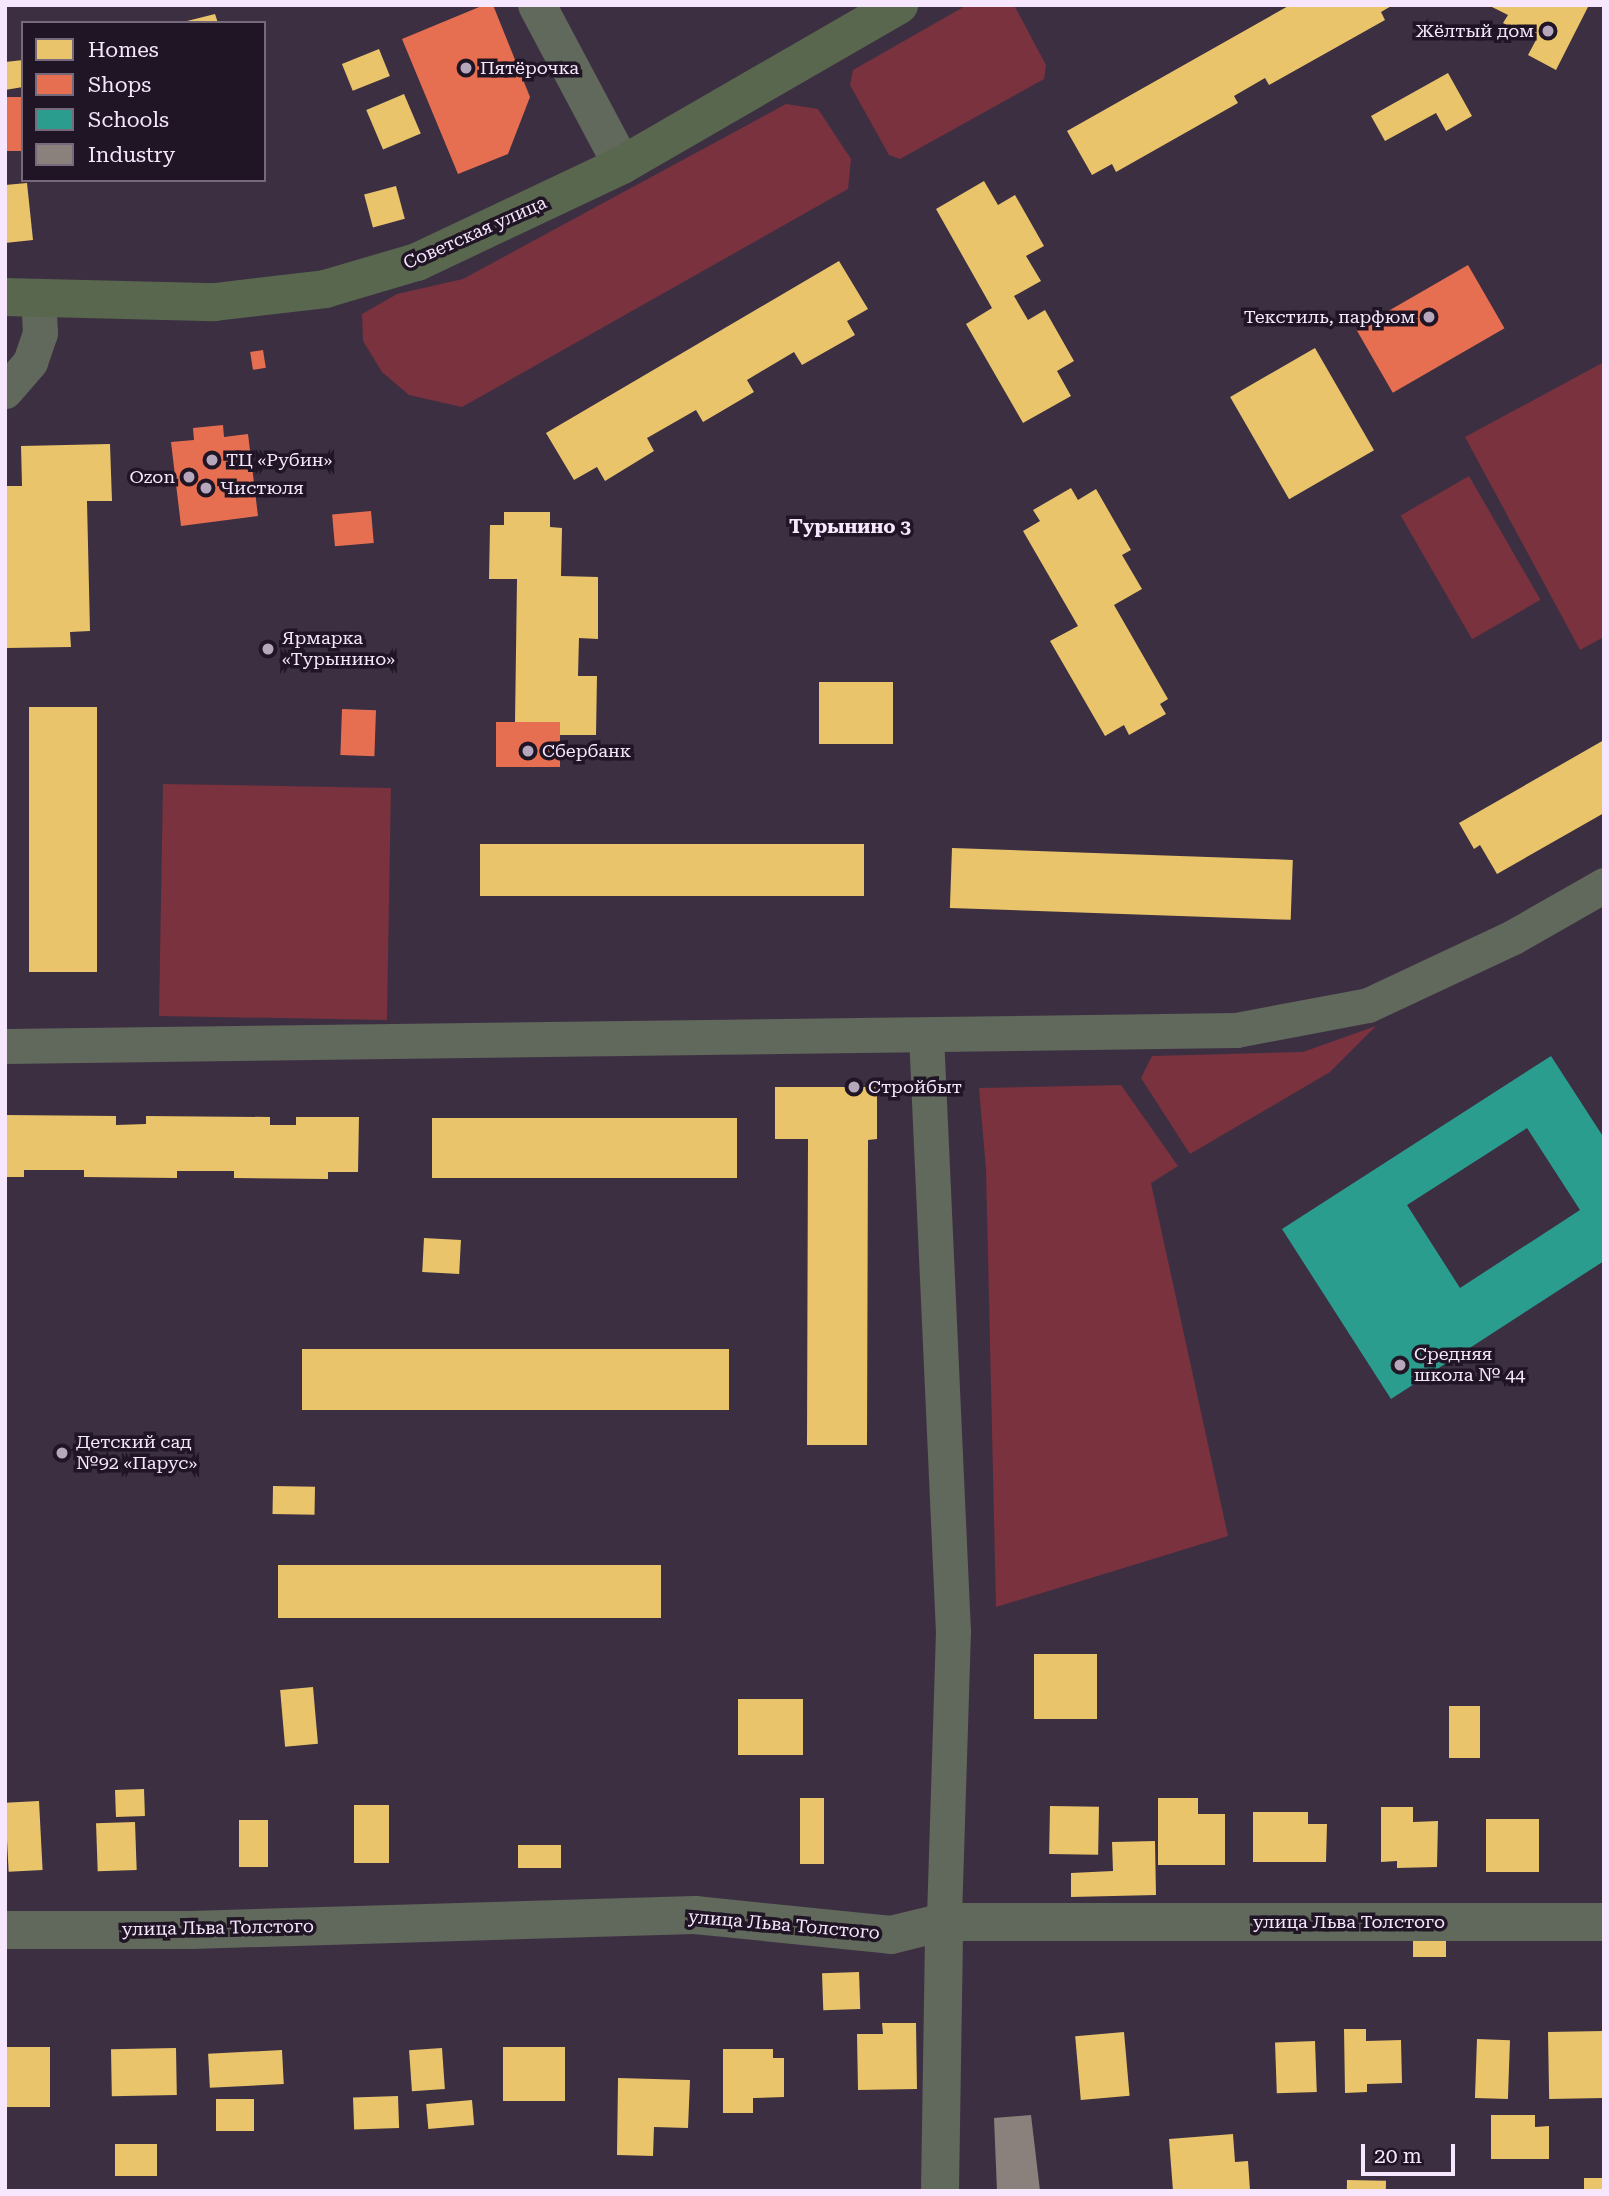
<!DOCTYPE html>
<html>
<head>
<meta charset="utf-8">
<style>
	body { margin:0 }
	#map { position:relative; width:1609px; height:2196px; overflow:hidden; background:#3c2f42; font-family:"Roboto Serif",serif }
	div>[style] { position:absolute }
	.green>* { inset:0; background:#79323e; transform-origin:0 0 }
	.homes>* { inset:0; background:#e9c46a; transform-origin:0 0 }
	.shops>* { inset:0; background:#e76f51; transform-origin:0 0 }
	.schools>* { inset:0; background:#2a9d8f }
	.industry>* { inset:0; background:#8a817c }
	.minor>* { height:35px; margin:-17.5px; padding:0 17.5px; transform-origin:17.5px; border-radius:17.5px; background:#61685c }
	.tertiary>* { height:38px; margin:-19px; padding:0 19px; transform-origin:19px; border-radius:19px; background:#61685c }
	.primary>* { height:38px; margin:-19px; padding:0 19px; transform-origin:19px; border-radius:19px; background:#58674e }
	.dots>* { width:19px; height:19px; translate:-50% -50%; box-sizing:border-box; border:4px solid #201525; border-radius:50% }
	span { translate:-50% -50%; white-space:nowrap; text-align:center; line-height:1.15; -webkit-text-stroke:7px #201525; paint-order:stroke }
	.poi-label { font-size:18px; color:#f7e7fe }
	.right { translate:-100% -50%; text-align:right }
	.left { translate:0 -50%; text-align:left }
	.street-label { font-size:18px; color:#f7e7fe }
	.neighbourhood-label { font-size:19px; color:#f7e7fe; font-weight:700 }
	.frame { position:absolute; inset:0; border:7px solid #f7e7fe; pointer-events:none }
	.legend { position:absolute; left:21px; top:21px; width:245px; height:161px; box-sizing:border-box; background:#201525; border:2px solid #76697c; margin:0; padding:9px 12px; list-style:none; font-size:21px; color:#f7e7fe }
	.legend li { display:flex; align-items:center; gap:14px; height:35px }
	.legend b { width:35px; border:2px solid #76697c }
	.scale { position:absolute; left:1361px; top:2144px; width:94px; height:32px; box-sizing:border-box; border:4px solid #f7e7fe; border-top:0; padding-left:9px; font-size:21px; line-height:24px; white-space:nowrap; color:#f7e7fe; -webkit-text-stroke:5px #201525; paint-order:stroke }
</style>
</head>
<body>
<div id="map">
	<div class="green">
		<i style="clip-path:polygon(967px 5px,1014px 5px,1046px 65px,1044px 79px,900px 159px,889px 155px,850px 85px,853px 70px)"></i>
		<i style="clip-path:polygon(786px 104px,818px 109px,851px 159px,848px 189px,462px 407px,409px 395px,382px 372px,363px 341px,362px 314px,397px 294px,463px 279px)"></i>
		<i style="clip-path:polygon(1604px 362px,1604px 637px,1580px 650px,1465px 437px)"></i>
		<i style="left:1469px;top:476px;width:143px;height:79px;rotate:60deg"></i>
		<i style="left:163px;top:784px;width:228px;height:232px;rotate:1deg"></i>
		<i style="clip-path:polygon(1376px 1026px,1330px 1072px,1190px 1154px,1141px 1078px,1152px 1056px,1303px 1052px)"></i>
		<i style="clip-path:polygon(1121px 1085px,1178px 1166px,1151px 1183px,1228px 1536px,996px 1607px,986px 1169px,979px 1088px)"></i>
	</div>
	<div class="homes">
		<i style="clip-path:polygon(1290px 5px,1393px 5px,1381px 12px,1385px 20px,1269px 85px,1265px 78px,1234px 96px,1238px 103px,1116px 172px,1112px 164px,1092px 175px,1067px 131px)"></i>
		<i style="clip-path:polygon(1488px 5px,1589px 5px,1556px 70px,1528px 55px,1536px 40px,1503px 23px,1508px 15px)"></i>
		<i style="clip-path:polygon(215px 14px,218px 23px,183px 23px,183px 22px)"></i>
		<i style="left:379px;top:49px;width:29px;height:40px;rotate:68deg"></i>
		<i style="clip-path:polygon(23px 60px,23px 87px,5px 90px,5px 62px)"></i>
		<i style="clip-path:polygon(1448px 73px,1472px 116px,1446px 131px,1436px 113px,1385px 141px,1371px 116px)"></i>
		<i style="left:404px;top:94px;width:43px;height:41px;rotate:67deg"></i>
		<i style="clip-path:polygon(984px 181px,998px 205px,1015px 195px,1044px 246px,1026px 256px,1041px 281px,1014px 296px,1028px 320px,1045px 310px,1074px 361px,1057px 371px,1071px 396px,1023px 423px,966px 324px,992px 308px,936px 209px)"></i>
		<i style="clip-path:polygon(27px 183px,33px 240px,5px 243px,5px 185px)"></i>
		<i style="left:396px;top:186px;width:34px;height:33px;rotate:75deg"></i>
		<i style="clip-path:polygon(839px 261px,868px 309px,847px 321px,855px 335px,802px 365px,794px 352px,747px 380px,754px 392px,703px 422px,696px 410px,647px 438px,654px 451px,605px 481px,597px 467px,574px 480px,546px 433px)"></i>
		<i style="left:1315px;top:348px;width:118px;height:98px;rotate:60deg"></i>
		<i style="clip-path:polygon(110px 444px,112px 501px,87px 501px,90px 631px,70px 632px,71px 647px,6px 648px,5px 486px,22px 486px,21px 446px)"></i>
		<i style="clip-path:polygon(1071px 488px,1078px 500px,1096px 489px,1131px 550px,1122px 555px,1142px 589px,1114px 605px,1168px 699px,1160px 704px,1166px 714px,1129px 735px,1124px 725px,1105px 736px,1050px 641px,1078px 626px,1023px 531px,1040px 521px,1033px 510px)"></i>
		<i style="clip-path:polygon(504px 512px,550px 512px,550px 527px,562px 528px,561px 576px,598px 577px,598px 639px,579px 638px,578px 676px,597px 676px,596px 735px,560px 735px,560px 722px,515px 722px,517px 579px,489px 579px,490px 525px,504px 525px)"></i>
		<i style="left:819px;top:682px;width:74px;height:62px"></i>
		<i style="left:29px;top:707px;width:68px;height:265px"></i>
		<i style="clip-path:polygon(1604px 740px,1604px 813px,1497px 874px,1480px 845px,1474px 849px,1459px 823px)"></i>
		<i style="left:864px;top:844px;width:52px;height:384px;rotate:90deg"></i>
		<i style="left:952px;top:848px;width:341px;height:60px;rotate:2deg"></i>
		<i style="clip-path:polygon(775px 1087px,877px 1087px,877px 1139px,868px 1140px,867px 1445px,807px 1445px,808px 1139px,775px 1139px)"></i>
		<i style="clip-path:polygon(5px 1115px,116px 1116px,116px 1125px,146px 1124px,146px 1116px,270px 1117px,270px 1125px,296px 1125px,296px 1117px,359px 1117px,358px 1172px,328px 1172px,328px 1179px,234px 1178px,234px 1171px,177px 1171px,177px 1178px,84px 1177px,84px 1170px,24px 1170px,24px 1177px,5px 1177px)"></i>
		<i style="left:432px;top:1118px;width:305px;height:60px"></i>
		<i style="left:424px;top:1238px;width:37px;height:34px;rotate:3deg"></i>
		<i style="left:729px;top:1349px;width:61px;height:427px;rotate:90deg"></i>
		<i style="left:273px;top:1486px;width:42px;height:28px;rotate:1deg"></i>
		<i style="left:278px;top:1565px;width:383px;height:53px"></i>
		<i style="left:1034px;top:1654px;width:63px;height:65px"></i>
		<i style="left:313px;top:1687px;width:57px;height:33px;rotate:85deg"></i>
		<i style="left:738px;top:1699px;width:65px;height:56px"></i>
		<i style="left:1449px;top:1706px;width:31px;height:52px"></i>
		<i style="left:144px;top:1789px;width:27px;height:29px;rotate:88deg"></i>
		<i style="left:800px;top:1798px;width:24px;height:66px"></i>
		<i style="clip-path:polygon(1158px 1798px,1198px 1798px,1198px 1814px,1225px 1814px,1225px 1865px,1158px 1865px)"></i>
		<i style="left:39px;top:1801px;width:69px;height:34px;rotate:87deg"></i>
		<i style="left:354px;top:1805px;width:35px;height:58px"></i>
		<i style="left:1050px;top:1806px;width:49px;height:48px;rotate:1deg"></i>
		<i style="clip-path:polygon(1381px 1807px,1413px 1807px,1413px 1822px,1438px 1821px,1437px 1867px,1397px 1868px,1397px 1861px,1381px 1862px)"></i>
		<i style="clip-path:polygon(1253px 1812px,1308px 1812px,1308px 1824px,1327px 1824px,1326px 1862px,1253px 1862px)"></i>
		<i style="left:1486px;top:1819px;width:53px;height:53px"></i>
		<i style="left:239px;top:1820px;width:29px;height:47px"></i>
		<i style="left:135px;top:1822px;width:48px;height:39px;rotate:88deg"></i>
		<i style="clip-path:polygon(1155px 1841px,1156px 1895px,1071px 1897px,1071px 1873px,1113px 1871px,1112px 1842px)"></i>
		<i style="left:518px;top:1845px;width:43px;height:23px"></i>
		<i style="left:1413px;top:1936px;width:33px;height:21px"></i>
		<i style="left:859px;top:1972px;width:37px;height:37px;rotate:88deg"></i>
		<i style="clip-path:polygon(882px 2023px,916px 2023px,917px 2089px,858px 2090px,857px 2034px,883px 2034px)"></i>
		<i style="clip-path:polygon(1344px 2029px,1366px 2029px,1366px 2041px,1401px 2040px,1402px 2083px,1367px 2084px,1367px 2092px,1345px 2093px)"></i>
		<i style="left:1603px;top:2031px;width:67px;height:55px;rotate:89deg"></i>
		<i style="left:1124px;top:2032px;width:64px;height:49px;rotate:85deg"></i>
		<i style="left:1477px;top:2039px;width:33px;height:59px;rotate:2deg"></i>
		<i style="left:1315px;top:2041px;width:51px;height:40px;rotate:88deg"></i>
		<i style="left:50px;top:2047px;width:60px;height:43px;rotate:90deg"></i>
		<i style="left:503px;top:2047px;width:62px;height:54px"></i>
		<i style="left:176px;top:2048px;width:47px;height:65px;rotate:89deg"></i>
		<i style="left:442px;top:2048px;width:41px;height:33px;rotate:86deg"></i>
		<i style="clip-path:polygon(723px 2049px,773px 2049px,773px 2058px,784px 2058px,784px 2097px,753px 2098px,753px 2113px,723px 2113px)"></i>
		<i style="left:282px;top:2050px;width:34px;height:74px;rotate:87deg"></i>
		<i style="clip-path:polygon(618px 2078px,690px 2080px,688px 2128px,654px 2127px,653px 2156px,617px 2155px)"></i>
		<i style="left:398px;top:2096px;width:32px;height:45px;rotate:88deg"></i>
		<i style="left:216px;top:2099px;width:38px;height:32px"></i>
		<i style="left:472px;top:2100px;width:25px;height:46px;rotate:85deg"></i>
		<i style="clip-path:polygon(1491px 2115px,1535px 2115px,1535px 2127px,1549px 2126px,1549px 2159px,1491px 2159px)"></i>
		<i style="clip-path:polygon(1233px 2134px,1235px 2162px,1248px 2161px,1250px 2190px,1173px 2191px,1169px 2139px)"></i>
		<i style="left:115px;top:2144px;width:42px;height:32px"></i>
		<i style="left:1584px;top:2178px;width:20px;height:13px"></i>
		<i style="left:1347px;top:2180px;width:39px;height:11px;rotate:1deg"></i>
	</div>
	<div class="shops">
		<i style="clip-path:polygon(484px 5px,493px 5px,530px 97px,508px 154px,458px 174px,402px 39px)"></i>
		<i style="left:23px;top:97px;width:54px;height:18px;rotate:90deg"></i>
		<i style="left:1468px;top:265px;width:73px;height:129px;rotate:60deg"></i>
		<i style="left:263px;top:350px;width:18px;height:13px;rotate:81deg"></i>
		<i style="clip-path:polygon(223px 425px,224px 437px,248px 434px,258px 516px,181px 526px,171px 442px,194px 440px,193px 428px)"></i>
		<i style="left:371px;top:511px;width:32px;height:39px;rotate:85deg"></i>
		<i style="left:342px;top:709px;width:34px;height:46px;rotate:2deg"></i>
		<i style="left:496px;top:722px;width:64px;height:45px"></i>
	</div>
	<div class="schools">
		<i style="clip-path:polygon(evenodd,1551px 1056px,1604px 1138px,1604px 1261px,1391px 1399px,1282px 1229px,1551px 1056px,1527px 1128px,1580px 1210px,1460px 1288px,1407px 1205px,1527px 1128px)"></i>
	</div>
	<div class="industry">
		<i style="clip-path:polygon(1031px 2115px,1040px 2191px,997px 2191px,994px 2118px)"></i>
	</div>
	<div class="minor">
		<i style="left:5px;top:391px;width:38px;rotate:-49deg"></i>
		<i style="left:30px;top:362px;width:31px;rotate:-71deg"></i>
		<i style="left:40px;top:333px;width:34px;rotate:-93deg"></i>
		<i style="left:926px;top:1035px;width:597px;rotate:87.41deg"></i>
		<i style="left:953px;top:1631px;width:291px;rotate:91.8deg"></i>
		<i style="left:5px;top:1046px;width:1231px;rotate:-0.74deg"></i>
		<i style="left:1236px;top:1030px;width:134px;rotate:-10.7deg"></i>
		<i style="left:1368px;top:1005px;width:160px;rotate:-25.1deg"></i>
		<i style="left:1513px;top:937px;width:105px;rotate:-29.7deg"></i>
	</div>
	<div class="tertiary">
		<i style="left:537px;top:5px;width:181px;rotate:62deg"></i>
		<i style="left:5px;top:1930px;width:186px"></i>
		<i style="left:191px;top:1930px;width:504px;rotate:-1.7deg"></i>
		<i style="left:695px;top:1915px;width:197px;rotate:5.8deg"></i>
		<i style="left:891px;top:1935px;width:55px;rotate:-13.8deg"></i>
		<i style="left:944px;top:1922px;width:660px"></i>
		<i style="left:940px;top:2191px;width:269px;rotate:-89.1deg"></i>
	</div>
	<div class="primary">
		<i style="left:5px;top:297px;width:210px;rotate:1.4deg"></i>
		<i style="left:215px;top:302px;width:111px;rotate:-6.7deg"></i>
		<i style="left:325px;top:289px;width:96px;rotate:-16.4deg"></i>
		<i style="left:417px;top:262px;width:227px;rotate:-25.3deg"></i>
		<i style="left:622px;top:165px;width:320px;rotate:-30deg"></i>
	</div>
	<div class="dots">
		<i style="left:1548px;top:31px;background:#b6a7bc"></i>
		<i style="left:466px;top:68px;background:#b6a7bc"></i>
		<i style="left:1429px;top:317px;background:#b6a7bc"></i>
		<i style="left:212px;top:460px;background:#b6a7bc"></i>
		<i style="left:189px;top:477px;background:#b6a7bc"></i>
		<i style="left:206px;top:488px;background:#b6a7bc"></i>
		<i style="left:268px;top:649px;background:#b6a7bc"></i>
		<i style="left:528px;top:751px;background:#b6a7bc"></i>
		<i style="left:854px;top:1087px;background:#b6a7bc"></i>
		<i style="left:1400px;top:1365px;background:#b6a7bc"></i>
		<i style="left:62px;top:1453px;background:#b6a7bc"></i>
	</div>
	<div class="poi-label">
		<span class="right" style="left:1534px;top:31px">Жёлтый дом</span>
		<span class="left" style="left:480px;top:68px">Пятёрочка</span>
		<span class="right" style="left:1415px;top:317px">Текстиль, парфюм</span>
		<span class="left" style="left:226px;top:460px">ТЦ «Рубин»</span>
		<span class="right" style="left:175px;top:477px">Ozon</span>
		<span class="left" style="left:220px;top:488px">Чистюля</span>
		<span class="left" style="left:282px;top:649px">Ярмарка<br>«Турынино»</span>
		<span class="left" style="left:542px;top:751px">Сбербанк</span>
		<span class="left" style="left:868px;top:1087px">Стройбыт</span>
		<span class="left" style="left:1414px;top:1365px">Средняя<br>школа № 44</span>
		<span class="left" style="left:76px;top:1453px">Детский сад<br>№92 «Парус»</span>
	</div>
	<div class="street-label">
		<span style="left:475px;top:233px;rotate:-24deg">Советская улица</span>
		<span style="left:1349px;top:1922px">улица Льва Толстого</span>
		<span style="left:784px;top:1925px;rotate:5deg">улица Льва Толстого</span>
		<span style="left:218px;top:1928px;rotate:-1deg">улица Льва Толстого</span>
	</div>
	<div class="neighbourhood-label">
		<span style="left:850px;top:527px">Турынино 3</span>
	</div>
	<div class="frame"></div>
	<ul class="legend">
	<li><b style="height:19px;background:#e9c46a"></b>Homes</li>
	<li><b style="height:19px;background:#e76f51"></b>Shops</li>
	<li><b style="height:19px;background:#2a9d8f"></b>Schools</li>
	<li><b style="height:19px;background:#8a817c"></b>Industry</li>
	</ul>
	<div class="scale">20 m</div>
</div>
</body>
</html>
